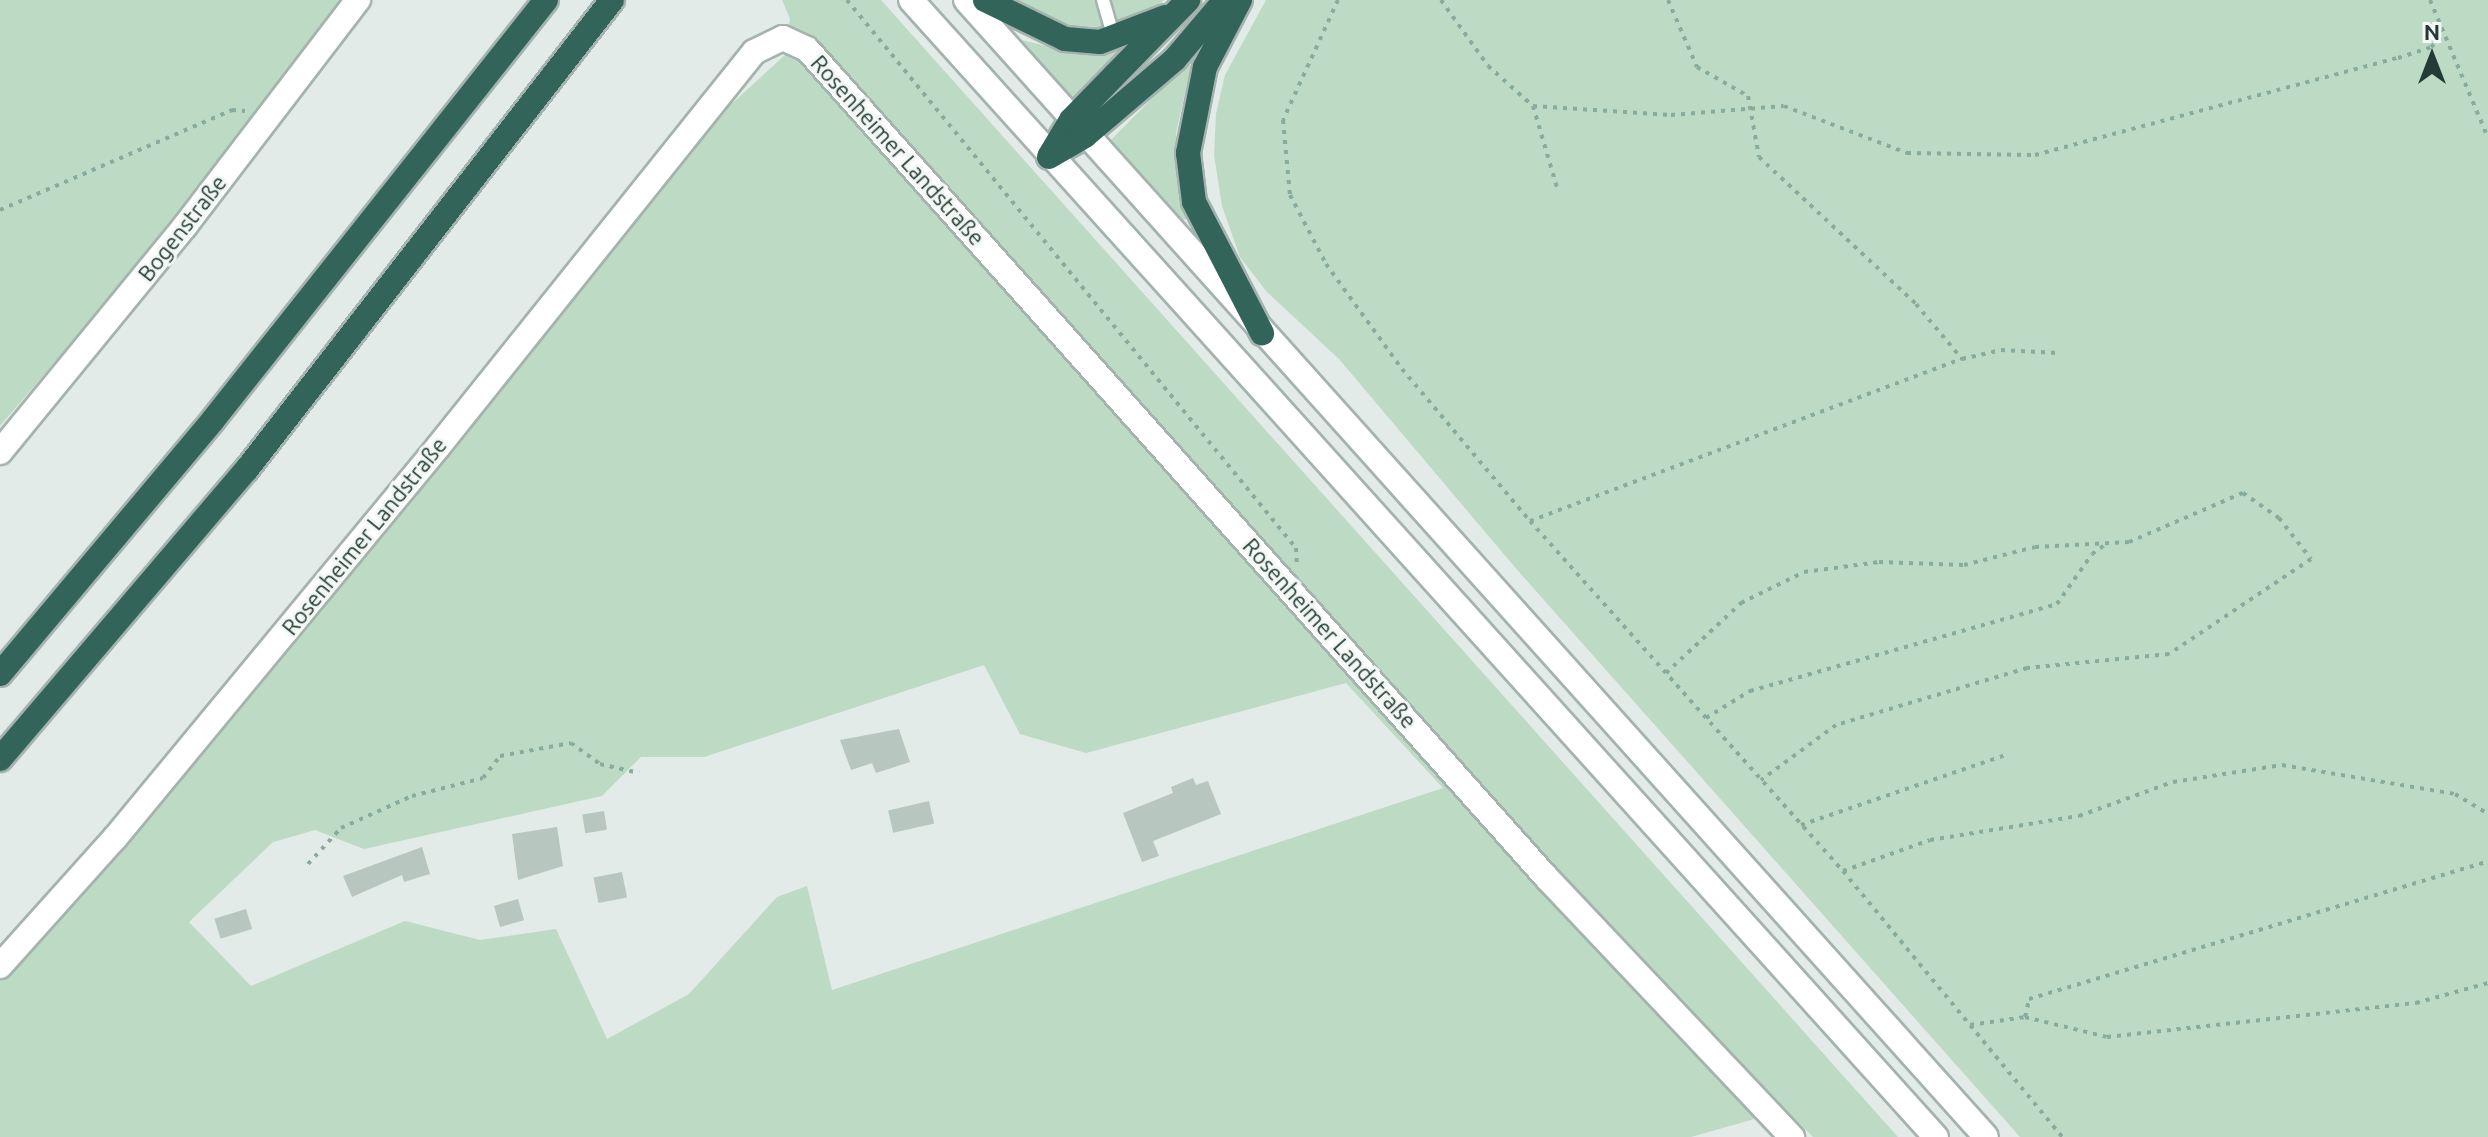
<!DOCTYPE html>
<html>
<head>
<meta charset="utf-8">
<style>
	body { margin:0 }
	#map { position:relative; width:2488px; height:1137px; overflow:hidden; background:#e2ebe7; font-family:Ubuntu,sans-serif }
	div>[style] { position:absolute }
	.green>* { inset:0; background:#bddac5 }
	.building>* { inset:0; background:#b8c6c0; transform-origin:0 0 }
	.path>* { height:4px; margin-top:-2px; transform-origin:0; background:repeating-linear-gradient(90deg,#86aca0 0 4px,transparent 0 10px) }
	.roads { filter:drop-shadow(2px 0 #a5b3ae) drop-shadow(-2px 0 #a5b3ae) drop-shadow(0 2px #a5b3ae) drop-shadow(0 -2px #a5b3ae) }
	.service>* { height:12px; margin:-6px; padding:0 6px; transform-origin:6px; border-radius:6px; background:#fff }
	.minor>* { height:24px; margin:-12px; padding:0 12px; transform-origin:12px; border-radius:12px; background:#fff }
	.secondary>* { height:24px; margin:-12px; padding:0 12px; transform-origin:12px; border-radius:12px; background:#fff }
	.motorway>* { height:24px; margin:-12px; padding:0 12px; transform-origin:12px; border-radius:12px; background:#32645a }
	span { translate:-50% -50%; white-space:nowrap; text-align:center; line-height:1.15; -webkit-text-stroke:6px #f3f8f5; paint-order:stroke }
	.street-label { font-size:22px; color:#243b35 }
	.north { position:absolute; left:2392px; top:16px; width:80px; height:80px; -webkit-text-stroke:6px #f3f8f5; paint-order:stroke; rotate:0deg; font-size:22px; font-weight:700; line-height:32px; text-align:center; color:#243b35 }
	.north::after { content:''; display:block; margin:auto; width:28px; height:36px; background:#243b35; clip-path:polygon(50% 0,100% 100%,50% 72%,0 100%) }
</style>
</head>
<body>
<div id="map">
	<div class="green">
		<i style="clip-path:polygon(0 0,345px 0,115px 292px,0 426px)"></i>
		<i style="clip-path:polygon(evenodd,782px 0,881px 0,1898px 1137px,1813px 1137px,1786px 1110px,1691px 1137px,0 1137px,0 981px,287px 650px,727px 108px,785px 55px,790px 19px,782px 0,984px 665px,1020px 734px,1086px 753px,1346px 683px,1443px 788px,832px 990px,807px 886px,777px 897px,689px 994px,607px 1039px,556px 929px,480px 940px,405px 921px,251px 986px,189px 922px,273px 842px,315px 830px,364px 849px,602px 796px,641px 757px,704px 757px,984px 665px)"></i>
		<i style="clip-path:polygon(1013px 0,1164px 0,1147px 14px,1102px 27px,1072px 26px)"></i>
		<i style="clip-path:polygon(1266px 0,2488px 0,2488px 1137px,2020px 1137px,1513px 565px,1339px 359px,1266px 291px,1240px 257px,1222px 206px,1214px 155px,1216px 114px,1225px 75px)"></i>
		<i style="clip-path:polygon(1022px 40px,1066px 51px,1124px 48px,1070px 100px)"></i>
		<i style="clip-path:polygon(1186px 64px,1191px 66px,1176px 133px,1189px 218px,1183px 220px,1111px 140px)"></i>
	</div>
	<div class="building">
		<i style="clip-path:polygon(899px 729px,910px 762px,876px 773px,872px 763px,851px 770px,840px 740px)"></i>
		<i style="clip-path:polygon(1193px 778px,1196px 785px,1208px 781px,1221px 814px,1153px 841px,1159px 856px,1142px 862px,1123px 813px,1173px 793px,1171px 787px)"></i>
		<i style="left:929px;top:801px;width:23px;height:42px;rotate:77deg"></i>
		<i style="left:604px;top:811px;width:19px;height:22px;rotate:81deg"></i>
		<i style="clip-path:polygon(557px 827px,563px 866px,518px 880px,512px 834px)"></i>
		<i style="clip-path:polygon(422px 847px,430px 874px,404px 882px,402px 875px,352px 897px,343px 876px)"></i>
		<i style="left:622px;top:872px;width:26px;height:29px;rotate:79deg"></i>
		<i style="left:518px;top:899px;width:22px;height:25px;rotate:74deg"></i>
		<i style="left:246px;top:909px;width:21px;height:33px;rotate:73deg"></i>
	</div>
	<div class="path">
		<i style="left:847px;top:0;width:708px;rotate:50.67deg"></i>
		<i style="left:1296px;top:548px;width:17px;rotate:87deg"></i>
		<i style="left:1338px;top:0;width:132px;rotate:114.6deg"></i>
		<i style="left:1283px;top:120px;width:75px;rotate:84.7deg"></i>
		<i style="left:1290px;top:195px;width:78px;rotate:62.4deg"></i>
		<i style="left:1326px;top:264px;width:130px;rotate:54.1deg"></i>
		<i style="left:1402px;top:369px;width:199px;rotate:49.9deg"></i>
		<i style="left:1530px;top:521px;width:470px;rotate:48.2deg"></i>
		<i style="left:1843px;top:871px;width:345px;rotate:50.5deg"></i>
		<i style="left:1441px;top:0;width:81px;rotate:54.5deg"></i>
		<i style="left:1488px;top:66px;width:60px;rotate:41.6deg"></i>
		<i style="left:1533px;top:106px;width:89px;rotate:73.6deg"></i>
		<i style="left:1668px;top:0;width:73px;rotate:66.6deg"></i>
		<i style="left:1697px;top:67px;width:59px;rotate:29.6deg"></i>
		<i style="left:1748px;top:96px;width:62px;rotate:79.8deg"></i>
		<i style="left:1759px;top:157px;width:215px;rotate:43.1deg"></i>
		<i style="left:1916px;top:304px;width:72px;rotate:50.1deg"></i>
		<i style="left:2430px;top:0;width:150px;rotate:67.2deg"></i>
		<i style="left:1533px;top:106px;width:138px;rotate:3.7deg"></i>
		<i style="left:1671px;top:115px;width:113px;rotate:-4.6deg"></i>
		<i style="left:1784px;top:106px;width:132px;rotate:20.9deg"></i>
		<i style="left:1907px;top:153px;width:128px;rotate:0.9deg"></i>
		<i style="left:2035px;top:155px;width:376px;rotate:-15deg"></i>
		<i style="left:2398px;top:58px;width:35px;rotate:-18deg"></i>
		<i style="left:2431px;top:47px;width:19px;rotate:-43deg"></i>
		<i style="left:0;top:210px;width:253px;rotate:-23.3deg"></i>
		<i style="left:232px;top:110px;width:13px;rotate:4deg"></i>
		<i style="left:1530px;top:521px;width:461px;rotate:-20.6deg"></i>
		<i style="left:1962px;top:359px;width:40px;rotate:-13deg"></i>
		<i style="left:2001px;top:350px;width:57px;rotate:3deg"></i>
		<i style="left:1666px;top:673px;width:103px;rotate:-43deg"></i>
		<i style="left:1741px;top:603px;width:70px;rotate:-26.2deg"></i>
		<i style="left:1804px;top:572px;width:76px;rotate:-7.6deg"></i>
		<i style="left:1879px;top:562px;width:85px;rotate:2deg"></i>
		<i style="left:1964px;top:565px;width:73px;rotate:-14.2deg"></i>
		<i style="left:2035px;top:547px;width:94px;rotate:-3deg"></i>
		<i style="left:2129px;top:542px;width:124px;rotate:-23.3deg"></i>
		<i style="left:2243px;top:493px;width:44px;rotate:34.8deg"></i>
		<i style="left:2279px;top:518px;width:52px;rotate:52deg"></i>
		<i style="left:2311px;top:559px;width:171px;rotate:146.2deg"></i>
		<i style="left:2169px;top:654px;width:143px;rotate:174.4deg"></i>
		<i style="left:2027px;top:668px;width:199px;rotate:163.4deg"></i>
		<i style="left:1836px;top:725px;width:93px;rotate:143.7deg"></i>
		<i style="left:1706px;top:718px;width:52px;rotate:-31.5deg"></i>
		<i style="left:1750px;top:691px;width:319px;rotate:-15.8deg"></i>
		<i style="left:2057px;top:604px;width:61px;rotate:-55deg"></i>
		<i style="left:2092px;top:554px;width:17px;rotate:-36deg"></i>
		<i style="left:1801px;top:825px;width:216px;rotate:-18.9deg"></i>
		<i style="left:308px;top:864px;width:49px;rotate:-47.5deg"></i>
		<i style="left:341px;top:828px;width:78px;rotate:-24.3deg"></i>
		<i style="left:412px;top:796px;width:73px;rotate:-14.2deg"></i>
		<i style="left:483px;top:778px;width:28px;rotate:-52deg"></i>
		<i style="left:500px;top:756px;width:72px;rotate:-10.4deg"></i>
		<i style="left:571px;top:743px;width:36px;rotate:36deg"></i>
		<i style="left:600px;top:764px;width:40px;rotate:13deg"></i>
		<i style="left:1843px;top:871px;width:92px;rotate:-19.6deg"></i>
		<i style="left:1930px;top:840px;width:151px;rotate:-9.2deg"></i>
		<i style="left:2079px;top:816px;width:100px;rotate:-19.9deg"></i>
		<i style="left:2173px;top:782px;width:110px;rotate:-8.9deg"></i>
		<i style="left:2282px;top:765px;width:175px;rotate:9.5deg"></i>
		<i style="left:2455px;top:794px;width:39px;rotate:31deg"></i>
		<i style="left:2025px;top:1017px;width:18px;rotate:-77deg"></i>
		<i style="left:2029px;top:999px;width:479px;rotate:-16.7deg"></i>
		<i style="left:1970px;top:1025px;width:56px;rotate:-8.3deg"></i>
		<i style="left:2025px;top:1017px;width:84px;rotate:13.7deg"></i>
		<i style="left:2107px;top:1037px;width:311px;rotate:-6.3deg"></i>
		<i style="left:2416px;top:1003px;width:75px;rotate:-15.5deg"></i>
	</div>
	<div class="roads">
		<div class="service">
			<i style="left:1103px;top:0;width:40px;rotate:74deg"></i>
		</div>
		<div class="minor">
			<i style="left:0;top:452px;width:292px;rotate:-50.7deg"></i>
			<i style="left:185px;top:226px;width:285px;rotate:-52.6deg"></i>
			<i style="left:0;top:966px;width:172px;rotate:-48.1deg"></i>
			<i style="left:115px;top:838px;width:507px;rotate:-50.44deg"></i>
			<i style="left:438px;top:447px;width:506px;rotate:-51.34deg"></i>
			<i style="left:754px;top:52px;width:32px;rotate:-26deg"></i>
			<i style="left:783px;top:38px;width:26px;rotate:25deg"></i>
			<i style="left:807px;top:49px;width:1111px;rotate:48.25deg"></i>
			<i style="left:1547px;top:878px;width:357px;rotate:46.6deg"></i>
		</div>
		<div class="secondary">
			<i style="left:911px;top:0;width:1531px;rotate:47.97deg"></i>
			<i style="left:966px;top:0;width:1527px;rotate:48.1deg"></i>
		</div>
		<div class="motorway">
			<i style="left:985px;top:0;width:89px;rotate:26deg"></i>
			<i style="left:1065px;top:39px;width:35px;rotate:5deg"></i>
			<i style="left:1100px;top:42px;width:70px;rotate:-21deg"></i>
			<i style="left:1240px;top:0;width:76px;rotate:117.6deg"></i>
			<i style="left:1205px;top:67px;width:88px;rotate:101.2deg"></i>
			<i style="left:1188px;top:153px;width:49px;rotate:83deg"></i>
			<i style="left:1194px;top:202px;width:148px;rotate:62.6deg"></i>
			<i style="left:1050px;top:155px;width:41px;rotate:-59deg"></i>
			<i style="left:1071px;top:120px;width:168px;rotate:-45.7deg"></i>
			<i style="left:1049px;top:157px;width:42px;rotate:-30.3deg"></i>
			<i style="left:1085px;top:136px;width:118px;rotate:-40.5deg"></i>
			<i style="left:1175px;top:59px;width:77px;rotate:-49.7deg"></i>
			<i style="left:0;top:674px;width:331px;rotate:-50deg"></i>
			<i style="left:213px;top:420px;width:536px;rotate:-51.59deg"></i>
			<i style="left:0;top:759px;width:381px;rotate:-49.6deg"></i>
			<i style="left:247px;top:469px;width:594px;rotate:-52.11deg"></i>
		</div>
	</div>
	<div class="street-label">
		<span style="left:898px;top:150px;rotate:48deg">Rosenheimer Landstraße</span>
		<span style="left:182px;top:228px;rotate:-52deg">Bogenstraße</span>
		<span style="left:364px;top:536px;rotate:-51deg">Rosenheimer Landstraße</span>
		<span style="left:1330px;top:633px;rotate:48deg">Rosenheimer Landstraße</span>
	</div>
	<div class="north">N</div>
</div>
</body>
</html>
